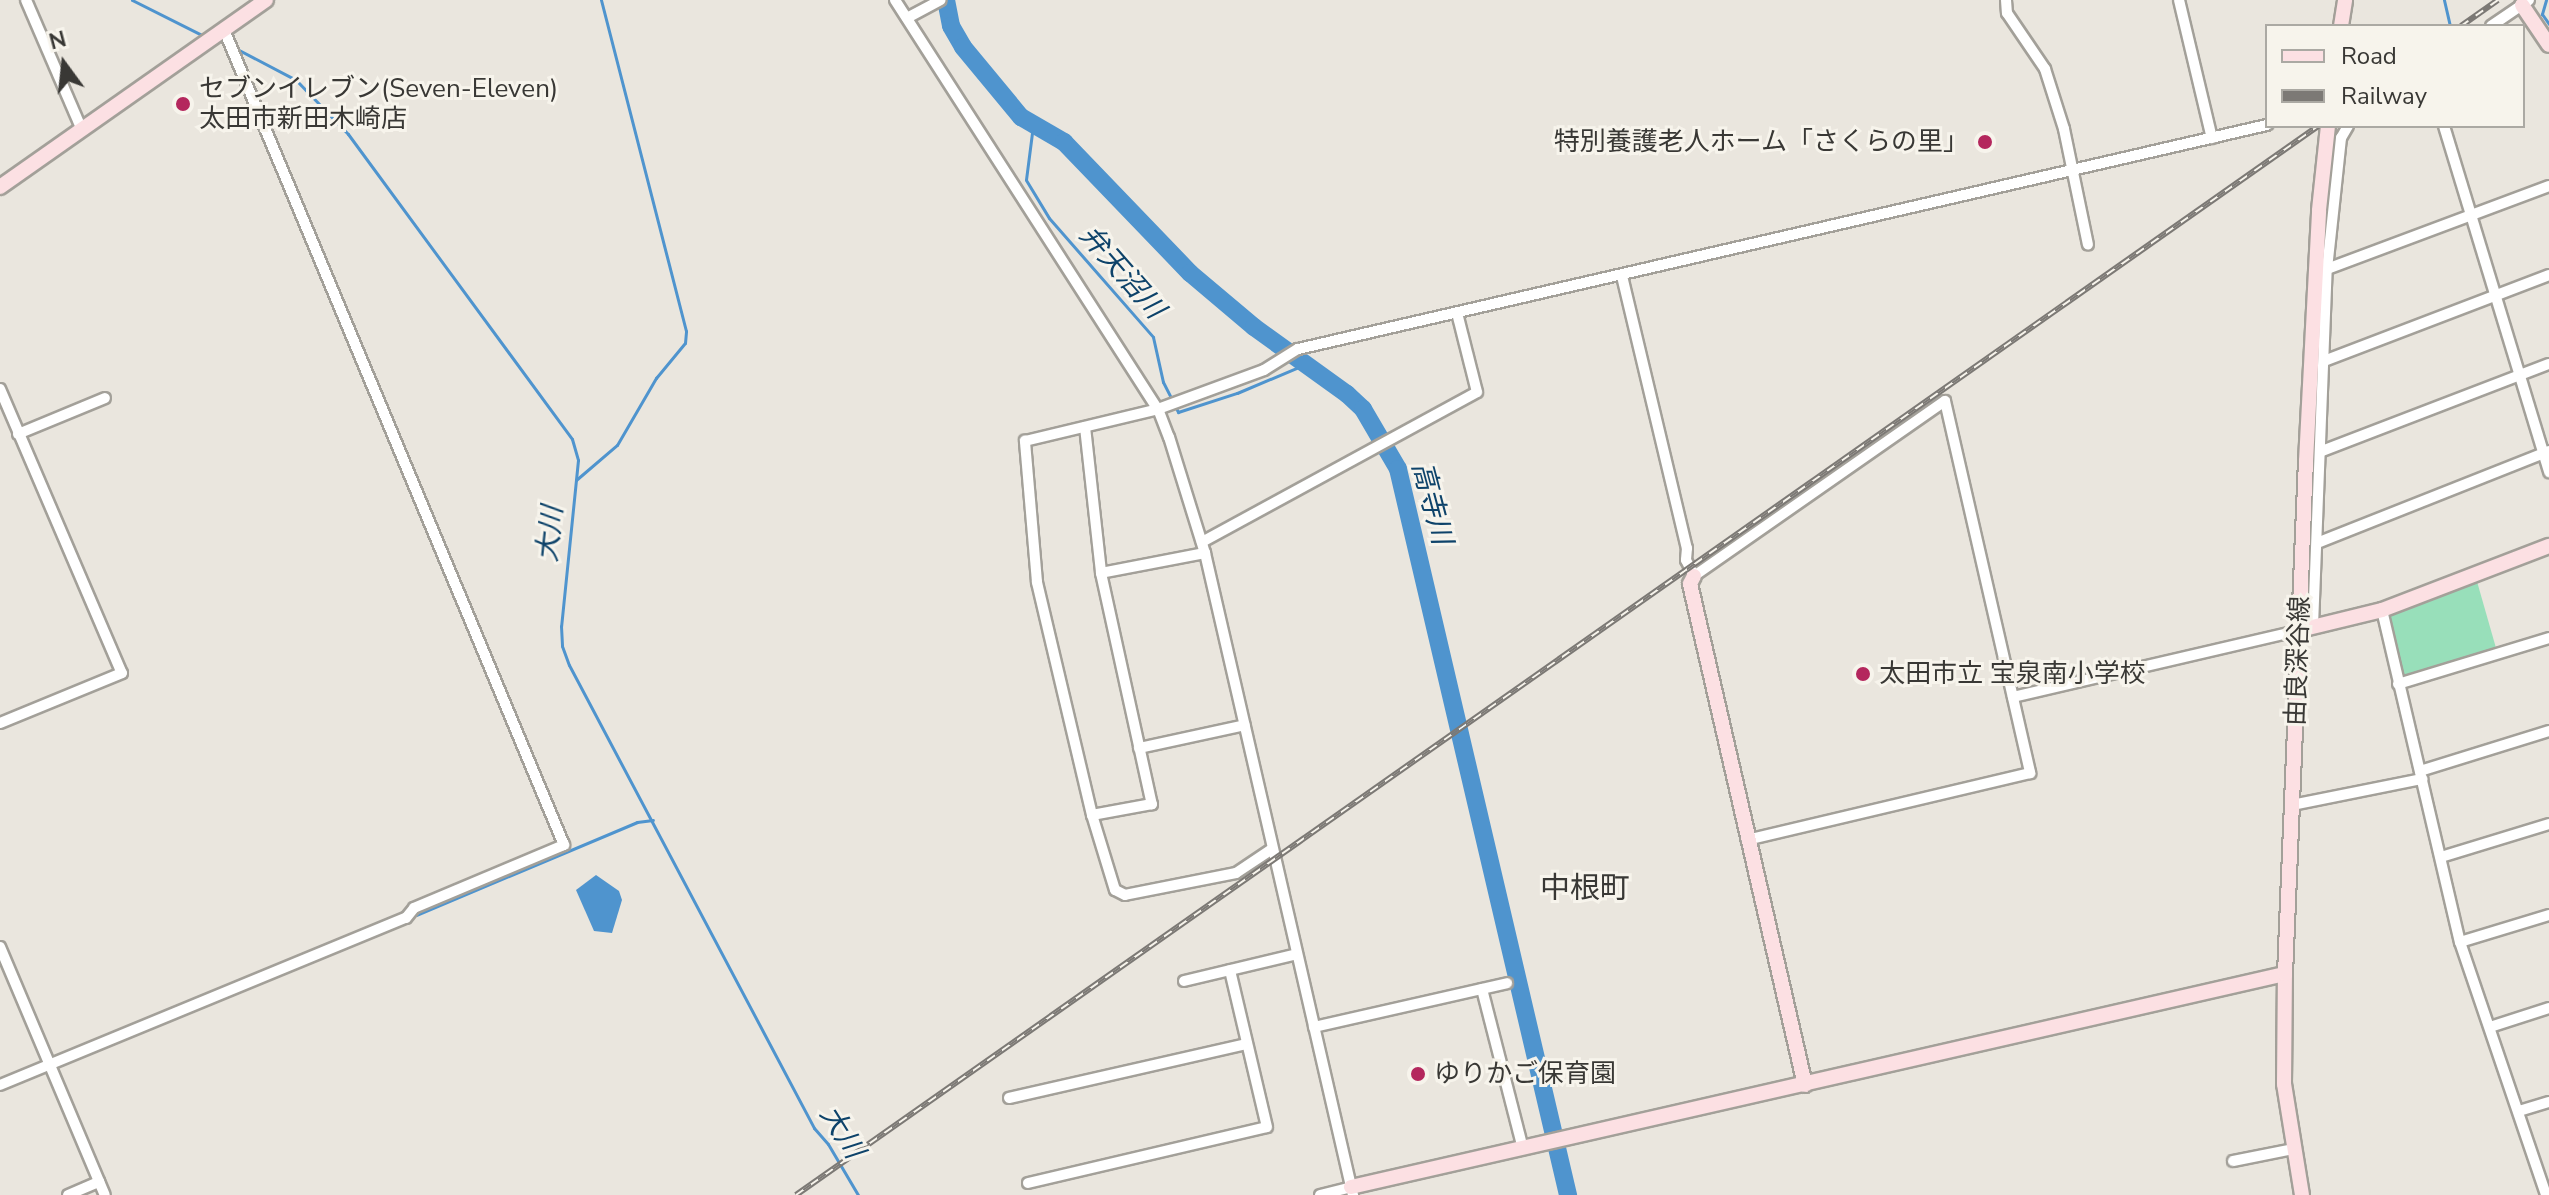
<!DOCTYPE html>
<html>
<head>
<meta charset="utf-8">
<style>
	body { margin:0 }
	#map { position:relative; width:2549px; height:1195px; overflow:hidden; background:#eae6de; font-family:"Nunito Sans","Noto Sans JP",sans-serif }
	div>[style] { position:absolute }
	.green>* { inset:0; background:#98dfba }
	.water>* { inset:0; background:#4f94ce }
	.stream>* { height:3px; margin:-1.5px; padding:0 1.5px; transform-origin:1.5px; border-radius:1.5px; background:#4f94ce }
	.river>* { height:18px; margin:-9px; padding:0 9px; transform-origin:9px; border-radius:9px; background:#4f94ce }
	.roads { filter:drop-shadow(2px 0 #a3a099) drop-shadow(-2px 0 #a3a099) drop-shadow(0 2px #a3a099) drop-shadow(0 -2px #a3a099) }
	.street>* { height:10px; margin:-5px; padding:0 5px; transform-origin:5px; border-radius:5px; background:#fff }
	.secondary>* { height:14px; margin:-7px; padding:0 7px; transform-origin:7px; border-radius:7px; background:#fce0e3 }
	.rail>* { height:6px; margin-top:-3px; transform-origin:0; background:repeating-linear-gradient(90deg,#f7f4ec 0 9px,#7c7975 0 18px); box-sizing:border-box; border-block:2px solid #7c7975 }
	.dots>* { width:22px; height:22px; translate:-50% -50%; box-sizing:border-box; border:4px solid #f7f4ec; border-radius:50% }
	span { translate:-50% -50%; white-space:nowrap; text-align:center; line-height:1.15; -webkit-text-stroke:6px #f7f4ec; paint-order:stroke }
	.poi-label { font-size:26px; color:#393835 }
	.left { translate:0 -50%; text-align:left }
	.right { translate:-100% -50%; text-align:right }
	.street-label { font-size:26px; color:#393835 }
	.water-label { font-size:28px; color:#0e436a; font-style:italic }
	.quarter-label { font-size:30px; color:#393835 }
	.legend { position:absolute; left:2265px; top:24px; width:260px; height:104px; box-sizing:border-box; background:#f7f4ec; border:2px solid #aba9a3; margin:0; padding:10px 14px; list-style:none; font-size:24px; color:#393835 }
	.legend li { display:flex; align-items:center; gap:16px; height:40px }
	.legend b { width:40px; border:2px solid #aba9a3 }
	.north { position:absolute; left:24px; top:24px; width:80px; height:80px; -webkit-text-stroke:6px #f7f4ec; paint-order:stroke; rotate:345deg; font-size:22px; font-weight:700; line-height:32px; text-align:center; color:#393835 }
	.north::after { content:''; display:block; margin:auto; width:28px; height:36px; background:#393835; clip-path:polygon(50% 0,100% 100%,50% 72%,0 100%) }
</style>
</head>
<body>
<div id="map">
	<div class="green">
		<i style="clip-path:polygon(2476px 578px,2496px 648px,2401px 676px,2386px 612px)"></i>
	</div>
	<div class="water">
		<i style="clip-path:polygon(596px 875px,619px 891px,622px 900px,612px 933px,594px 931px,576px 890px)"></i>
	</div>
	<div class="stream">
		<i style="left:132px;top:0;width:80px;rotate:26.6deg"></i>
		<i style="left:2444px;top:0;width:27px;rotate:77deg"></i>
		<i style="left:2546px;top:0;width:15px;rotate:106deg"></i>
		<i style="left:2542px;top:14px;width:12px;rotate:55deg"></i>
		<i style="left:237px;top:49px;width:67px;rotate:27.7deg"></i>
		<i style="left:296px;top:80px;width:75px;rotate:46.1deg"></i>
		<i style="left:348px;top:134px;width:378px;rotate:53.7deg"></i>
		<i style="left:572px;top:439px;width:22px;rotate:74deg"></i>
		<i style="left:578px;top:460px;width:167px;rotate:95.8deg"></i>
		<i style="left:561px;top:626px;width:20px;rotate:87deg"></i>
		<i style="left:562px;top:646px;width:20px;rotate:70deg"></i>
		<i style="left:569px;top:665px;width:524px;rotate:62.11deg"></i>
		<i style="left:814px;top:1128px;width:21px;rotate:49deg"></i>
		<i style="left:828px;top:1144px;width:59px;rotate:59.5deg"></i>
		<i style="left:1033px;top:125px;width:55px;rotate:97.3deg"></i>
		<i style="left:1026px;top:180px;width:44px;rotate:58.8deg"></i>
		<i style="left:1049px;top:218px;width:158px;rotate:48.8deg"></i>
		<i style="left:1153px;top:337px;width:46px;rotate:77.5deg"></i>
		<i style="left:1163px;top:382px;width:20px;rotate:63deg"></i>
		<i style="left:1175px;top:406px;width:7px;rotate:63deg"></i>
		<i style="left:1178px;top:412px;width:62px;rotate:-17.9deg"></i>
		<i style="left:1237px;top:393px;width:75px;rotate:-22.8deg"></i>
		<i style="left:576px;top:480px;width:54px;rotate:-40.5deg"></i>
		<i style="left:617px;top:445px;width:78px;rotate:-59.8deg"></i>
		<i style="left:656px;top:378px;width:45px;rotate:-50.4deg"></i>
		<i style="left:685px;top:343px;width:12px;rotate:-85deg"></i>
		<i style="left:686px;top:331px;width:342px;rotate:-104.4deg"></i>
		<i style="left:416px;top:915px;width:240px;rotate:-22.8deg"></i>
		<i style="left:637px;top:822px;width:16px;rotate:-7deg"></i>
	</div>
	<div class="river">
		<i style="left:946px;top:0;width:26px;rotate:79deg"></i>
		<i style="left:951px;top:26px;width:24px;rotate:60deg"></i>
		<i style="left:963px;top:47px;width:91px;rotate:50.4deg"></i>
		<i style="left:1021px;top:117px;width:50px;rotate:30.2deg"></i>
		<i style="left:1064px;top:142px;width:182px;rotate:46.1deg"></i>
		<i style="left:1190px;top:273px;width:84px;rotate:40.2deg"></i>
		<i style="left:1254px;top:327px;width:115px;rotate:35.8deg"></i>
		<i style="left:1347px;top:394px;width:22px;rotate:43deg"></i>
		<i style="left:1363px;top:409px;width:69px;rotate:59.7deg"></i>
		<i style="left:1398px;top:469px;width:746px;rotate:76.82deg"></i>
	</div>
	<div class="roads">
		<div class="street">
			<i style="left:26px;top:0;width:142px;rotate:66.7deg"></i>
			<i style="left:895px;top:0;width:486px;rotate:57.3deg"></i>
			<i style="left:1158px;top:409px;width:30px;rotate:69deg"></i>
			<i style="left:1169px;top:437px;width:121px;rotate:72.8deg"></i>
			<i style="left:1205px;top:553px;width:659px;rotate:77.02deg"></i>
			<i style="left:2006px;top:0;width:13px;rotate:86deg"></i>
			<i style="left:2007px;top:13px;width:68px;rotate:55.8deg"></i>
			<i style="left:2045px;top:69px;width:63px;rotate:72.4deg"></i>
			<i style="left:2064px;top:129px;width:118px;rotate:78.3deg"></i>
			<i style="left:2179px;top:0;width:142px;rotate:76.6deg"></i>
			<i style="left:907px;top:18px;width:38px;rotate:-28deg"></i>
			<i style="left:2491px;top:26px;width:46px;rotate:-34.4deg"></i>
			<i style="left:2444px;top:126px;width:362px;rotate:73.1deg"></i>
			<i style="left:2327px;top:269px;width:237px;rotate:-20.5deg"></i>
			<i style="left:1622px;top:276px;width:280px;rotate:76.6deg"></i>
			<i style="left:1687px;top:548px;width:12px;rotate:95deg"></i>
			<i style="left:1686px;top:560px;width:18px;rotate:63deg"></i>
			<i style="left:1694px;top:576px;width:306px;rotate:-34.9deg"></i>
			<i style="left:1945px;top:401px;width:382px;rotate:77.1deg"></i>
			<i style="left:2030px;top:773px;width:291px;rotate:166.7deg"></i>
			<i style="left:2324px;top:361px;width:241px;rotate:-20.9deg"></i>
			<i style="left:0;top:389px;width:309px;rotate:66.8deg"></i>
			<i style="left:122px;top:673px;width:132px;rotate:157.7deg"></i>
			<i style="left:1085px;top:427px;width:147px;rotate:83.7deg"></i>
			<i style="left:1101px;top:573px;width:237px;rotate:77.6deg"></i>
			<i style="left:1152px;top:804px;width:61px;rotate:169.6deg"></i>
			<i style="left:18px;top:434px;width:94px;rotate:-22.5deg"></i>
			<i style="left:2322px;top:451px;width:243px;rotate:-21deg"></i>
			<i style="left:1202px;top:542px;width:313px;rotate:-28.6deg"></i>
			<i style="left:1477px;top:392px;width:81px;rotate:-104.2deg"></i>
			<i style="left:2317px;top:543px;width:250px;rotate:-21.6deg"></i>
			<i style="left:1101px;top:573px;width:106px;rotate:-10.9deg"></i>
			<i style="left:2382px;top:610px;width:341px;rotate:76.8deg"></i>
			<i style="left:2460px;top:942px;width:267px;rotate:71.2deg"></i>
			<i style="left:2313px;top:626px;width:357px;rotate:-87.8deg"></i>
			<i style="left:2327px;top:269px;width:132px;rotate:-83.9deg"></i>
			<i style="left:2341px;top:138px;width:14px;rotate:-60deg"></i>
			<i style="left:2398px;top:684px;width:158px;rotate:-16.9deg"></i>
			<i style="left:2013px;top:697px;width:295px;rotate:-13.1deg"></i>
			<i style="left:1139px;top:748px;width:108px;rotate:-12.2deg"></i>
			<i style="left:2420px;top:771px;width:135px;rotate:-17.2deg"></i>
			<i style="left:2292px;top:805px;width:133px;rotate:-11.3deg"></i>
			<i style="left:1272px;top:849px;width:43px;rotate:146.3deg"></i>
			<i style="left:1236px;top:873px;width:113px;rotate:168.8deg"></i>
			<i style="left:1125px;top:895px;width:11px;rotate:-153deg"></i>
			<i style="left:1115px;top:890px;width:78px;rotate:-107deg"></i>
			<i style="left:1092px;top:815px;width:239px;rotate:-103.3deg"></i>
			<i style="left:1037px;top:582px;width:142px;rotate:-94.9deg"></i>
			<i style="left:1025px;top:441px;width:137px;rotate:-13.5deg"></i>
			<i style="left:1158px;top:409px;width:113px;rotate:-20.2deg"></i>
			<i style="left:1264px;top:370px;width:40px;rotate:-32deg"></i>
			<i style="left:1298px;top:349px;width:995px;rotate:-13.02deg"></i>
			<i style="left:2441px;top:857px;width:113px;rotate:-17deg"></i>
			<i style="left:2460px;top:942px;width:93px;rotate:-16.9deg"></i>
			<i style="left:0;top:947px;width:269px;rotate:67.1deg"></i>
			<i style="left:1184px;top:981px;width:116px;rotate:-13.4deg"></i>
			<i style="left:1482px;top:989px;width:165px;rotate:75.6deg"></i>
			<i style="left:1314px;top:1027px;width:198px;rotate:-12.8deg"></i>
			<i style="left:2490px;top:1027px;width:62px;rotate:-17.9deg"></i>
			<i style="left:0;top:1085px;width:439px;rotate:-22.4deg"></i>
			<i style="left:406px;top:918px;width:13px;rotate:-51deg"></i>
			<i style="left:414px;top:908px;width:163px;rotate:-22.8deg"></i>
			<i style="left:564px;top:845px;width:883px;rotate:-112.64deg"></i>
			<i style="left:1009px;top:1098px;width:244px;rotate:-12.8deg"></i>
			<i style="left:2519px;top:1111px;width:31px;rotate:-17deg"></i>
			<i style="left:2233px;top:1161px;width:61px;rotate:-11.3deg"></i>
			<i style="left:1028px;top:1183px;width:245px;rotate:-13.2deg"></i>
			<i style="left:1267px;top:1127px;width:161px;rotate:-103.3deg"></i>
			<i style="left:68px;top:1195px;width:34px;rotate:-23deg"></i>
			<i style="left:1320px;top:1195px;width:32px;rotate:-14deg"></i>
		</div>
		<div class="secondary">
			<i style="left:2522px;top:5px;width:48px;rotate:56deg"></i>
			<i style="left:2341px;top:26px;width:26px;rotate:-81deg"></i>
			<i style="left:0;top:187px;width:325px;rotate:-35.1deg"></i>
			<i style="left:1694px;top:576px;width:9px;rotate:117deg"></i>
			<i style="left:1690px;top:584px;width:514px;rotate:77.07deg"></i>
			<i style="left:2300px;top:630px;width:84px;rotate:-13.7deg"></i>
			<i style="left:2382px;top:610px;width:179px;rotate:-21deg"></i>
			<i style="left:1351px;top:1187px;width:958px;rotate:-12.85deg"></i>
			<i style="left:2302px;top:1195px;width:112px;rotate:-99.2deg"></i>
			<i style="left:2284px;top:1084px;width:110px;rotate:-89.5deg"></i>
			<i style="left:2285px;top:974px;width:513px;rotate:-87.66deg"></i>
			<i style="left:2306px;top:461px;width:251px;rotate:-87deg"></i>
			<i style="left:2319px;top:210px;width:84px;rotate:-83.9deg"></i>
		</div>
	</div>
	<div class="rail">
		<i style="left:2461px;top:26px;width:45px;rotate:-35.1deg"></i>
		<i style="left:796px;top:1195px;width:1860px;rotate:-35.08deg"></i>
	</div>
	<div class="dots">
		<i style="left:183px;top:104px;background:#b4275d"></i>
		<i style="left:1985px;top:142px;background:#b4275d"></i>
		<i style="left:1863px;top:674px;background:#b4275d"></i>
		<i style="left:1418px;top:1074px;background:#b4275d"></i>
	</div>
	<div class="poi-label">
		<span class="left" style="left:199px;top:104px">セブンイレブン(Seven-Eleven)<br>太田市新田木崎店</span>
		<span class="right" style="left:1969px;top:142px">特別養護老人ホーム「さくらの里」</span>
		<span class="left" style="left:1879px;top:674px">太田市立 宝泉南小学校</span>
		<span class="left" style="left:1434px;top:1074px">ゆりかご保育園</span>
	</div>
	<div class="street-label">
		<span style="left:2298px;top:661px;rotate:-88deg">由良深谷線</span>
	</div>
	<div class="water-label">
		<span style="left:1122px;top:272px;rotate:49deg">弁天沼川</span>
		<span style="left:1432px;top:503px;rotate:75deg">高寺川</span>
		<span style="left:550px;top:534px;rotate:-84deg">大川</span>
		<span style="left:842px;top:1132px;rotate:58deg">大川</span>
	</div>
	<div class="quarter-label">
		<span style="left:1585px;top:889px">中根町</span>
	</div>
	<ul class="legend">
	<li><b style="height:10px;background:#fce0e3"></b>Road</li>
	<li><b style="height:10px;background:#7c7975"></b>Railway</li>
	</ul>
	<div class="north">N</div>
</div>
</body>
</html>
